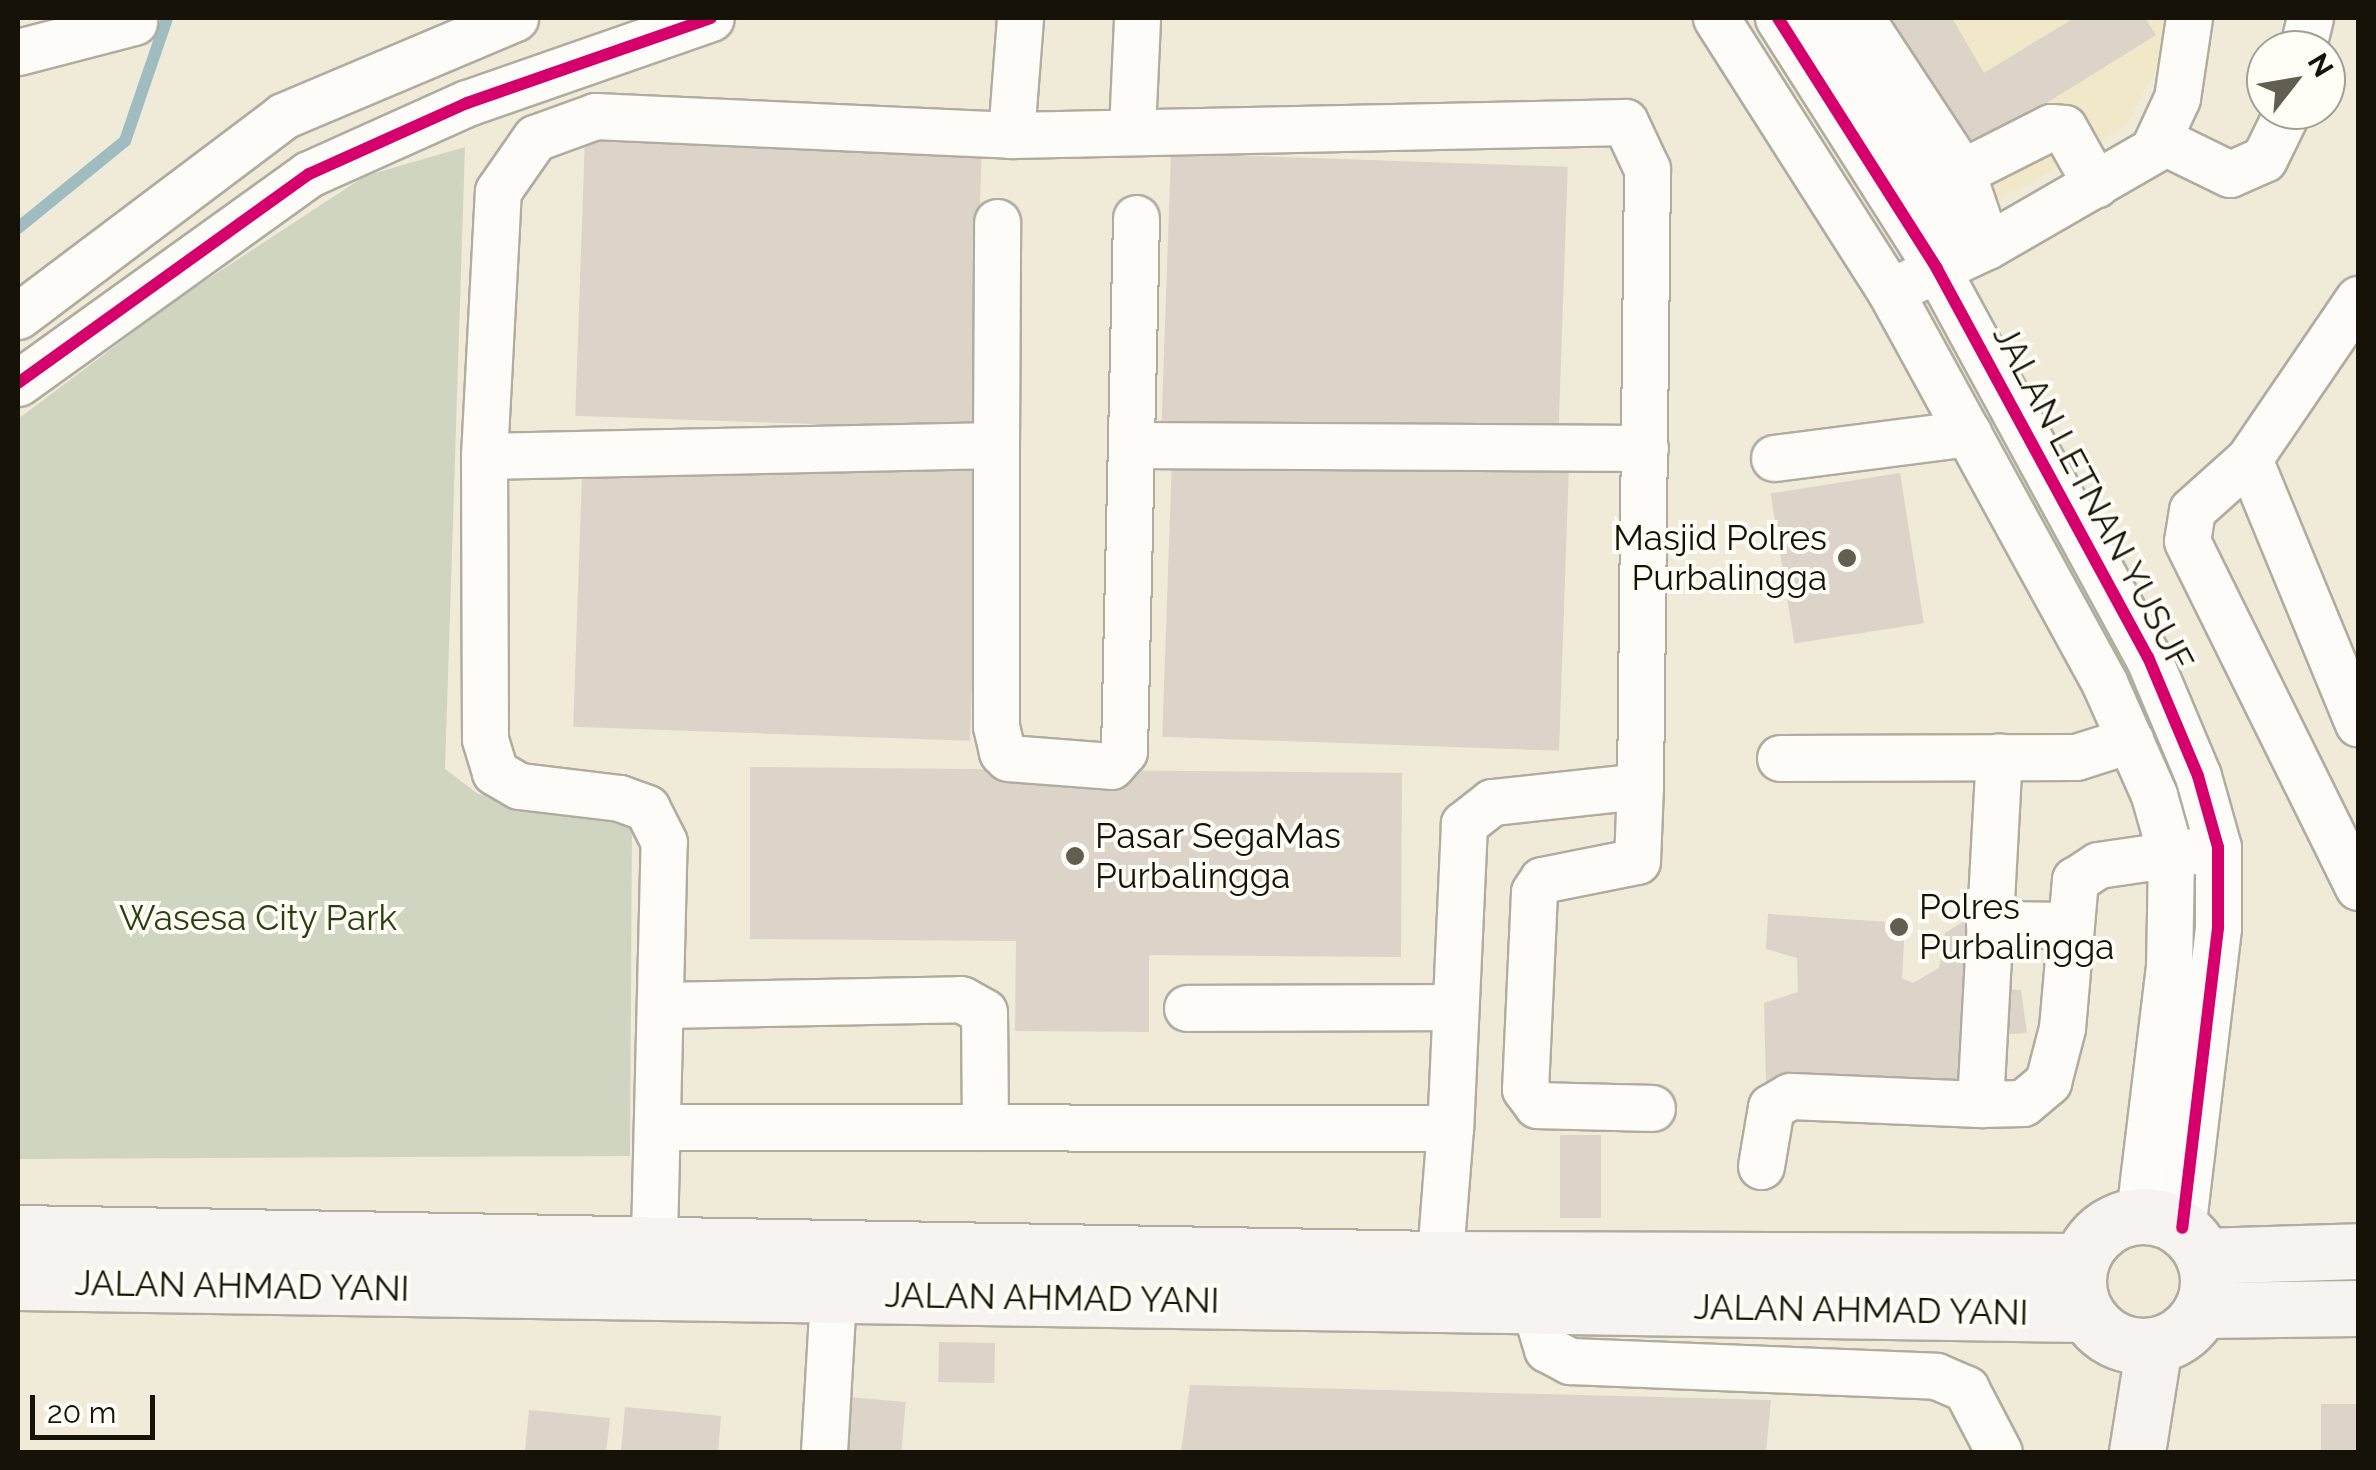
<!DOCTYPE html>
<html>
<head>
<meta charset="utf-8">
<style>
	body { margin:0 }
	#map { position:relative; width:2376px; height:1470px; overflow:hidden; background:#f0ead9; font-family:Raleway,sans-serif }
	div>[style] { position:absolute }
	.built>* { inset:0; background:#f1e7c9 }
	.green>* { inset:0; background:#cfd5c0 }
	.stream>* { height:12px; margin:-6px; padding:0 6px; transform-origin:6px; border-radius:6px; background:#9fbcc0 }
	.building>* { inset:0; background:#dcd3c9; transform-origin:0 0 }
	.roads { filter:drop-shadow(2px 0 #b0ac9f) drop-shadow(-2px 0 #b0ac9f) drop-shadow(0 2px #b0ac9f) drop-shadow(0 -2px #b0ac9f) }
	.minor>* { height:45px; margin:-22.5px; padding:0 22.5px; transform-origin:22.5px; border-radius:22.5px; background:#fdfcf9 }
	.major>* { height:55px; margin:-27.5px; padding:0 27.5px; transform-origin:27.5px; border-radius:27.5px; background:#f7f3f0 }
	.major>.ring { margin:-27.5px; padding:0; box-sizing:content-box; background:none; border:55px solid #f7f3f0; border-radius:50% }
	.cycleway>* { height:12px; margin:-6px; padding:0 6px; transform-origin:6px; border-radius:6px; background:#d6006c }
	.dots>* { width:28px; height:28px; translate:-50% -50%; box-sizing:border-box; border:5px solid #fffdf6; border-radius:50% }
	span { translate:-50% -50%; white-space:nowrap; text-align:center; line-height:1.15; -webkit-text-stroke:8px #fffdf6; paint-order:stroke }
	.street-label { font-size:35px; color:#161207 }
	.poi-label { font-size:35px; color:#161207 }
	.right { translate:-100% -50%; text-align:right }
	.left { translate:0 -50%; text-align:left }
	.park-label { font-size:35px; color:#26400e }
	.frame { position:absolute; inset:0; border:20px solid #161207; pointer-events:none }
	.north { position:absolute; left:2246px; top:30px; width:100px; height:100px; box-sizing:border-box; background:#fffdf6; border:2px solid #a29f96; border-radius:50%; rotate:59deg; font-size:28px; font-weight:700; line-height:40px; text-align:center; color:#161207 }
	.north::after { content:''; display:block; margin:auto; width:35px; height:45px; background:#625e50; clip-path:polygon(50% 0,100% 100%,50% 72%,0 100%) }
	.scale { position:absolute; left:30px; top:1395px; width:125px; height:45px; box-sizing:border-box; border:5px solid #161207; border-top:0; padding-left:12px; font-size:30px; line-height:35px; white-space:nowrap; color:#161207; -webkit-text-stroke:8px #fffdf6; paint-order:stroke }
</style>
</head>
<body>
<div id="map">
	<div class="built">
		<i style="clip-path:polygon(1803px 18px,2166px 18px,2161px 59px,2127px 124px,2030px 184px,1934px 226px)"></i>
	</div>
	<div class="green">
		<i style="clip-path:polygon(465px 147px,445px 769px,478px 794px,632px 824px,630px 1156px,18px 1159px,18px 419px,179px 298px,365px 176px)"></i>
	</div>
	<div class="stream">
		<i style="left:18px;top:228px;width:138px;rotate:-39.1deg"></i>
		<i style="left:125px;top:141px;width:130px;rotate:-71.1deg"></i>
	</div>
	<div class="building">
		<i style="clip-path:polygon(1880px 18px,1952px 18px,1984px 73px,2074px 18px,2145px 18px,2156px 35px,1966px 153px)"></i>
		<i style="left:585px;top:137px;width:397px;height:279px;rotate:2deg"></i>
		<i style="left:1171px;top:153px;width:397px;height:280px;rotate:2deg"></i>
		<i style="left:583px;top:447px;width:397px;height:280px;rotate:2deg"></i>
		<i style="left:1172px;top:458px;width:397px;height:279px;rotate:2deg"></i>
		<i style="left:1900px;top:473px;width:152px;height:131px;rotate:81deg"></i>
		<i style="clip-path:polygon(750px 767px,1402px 773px,1401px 957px,1149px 955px,1149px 1032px,1015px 1031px,1016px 941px,750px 939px)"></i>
		<i style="clip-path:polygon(1979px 912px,1966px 1092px,1766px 1084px,1764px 1003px,1798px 992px,1797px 958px,1766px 949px,1768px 914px,1905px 923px,1902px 978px,1913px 983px,1939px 968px,1945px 933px)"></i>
		<i style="clip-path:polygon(2006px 989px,2021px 990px,2027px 1033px,1994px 1035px)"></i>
		<i style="left:1560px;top:1135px;width:41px;height:83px"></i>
		<i style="left:939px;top:1342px;width:56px;height:40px;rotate:1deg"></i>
		<i style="clip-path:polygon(1190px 1385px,1771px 1400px,1766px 1452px,1181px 1452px)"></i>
		<i style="left:837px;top:1396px;width:69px;height:56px;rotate:5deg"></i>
		<i style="left:2358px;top:1404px;width:48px;height:37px;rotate:90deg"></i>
		<i style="clip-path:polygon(625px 1407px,721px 1416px,718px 1452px,621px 1452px)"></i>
		<i style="clip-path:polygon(529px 1410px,610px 1418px,606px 1452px,525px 1452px)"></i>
	</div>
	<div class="roads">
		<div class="minor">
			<i style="left:1716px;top:18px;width:324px;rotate:57.5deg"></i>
			<i style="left:1890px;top:291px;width:446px;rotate:61.3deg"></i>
			<i style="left:2104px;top:682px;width:124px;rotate:66.1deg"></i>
			<i style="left:2154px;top:795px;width:62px;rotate:74.2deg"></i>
			<i style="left:2171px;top:855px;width:111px;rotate:91deg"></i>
			<i style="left:2169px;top:966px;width:251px;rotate:96.9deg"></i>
			<i style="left:1778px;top:18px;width:297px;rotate:57.6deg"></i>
			<i style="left:1937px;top:269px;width:442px;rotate:61.5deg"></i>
			<i style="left:2148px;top:657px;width:129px;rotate:67.2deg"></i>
			<i style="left:2198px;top:776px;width:74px;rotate:74.3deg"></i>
			<i style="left:2218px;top:847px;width:81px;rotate:90deg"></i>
			<i style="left:2218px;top:928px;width:302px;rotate:96.8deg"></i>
			<i style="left:1823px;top:18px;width:238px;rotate:59.7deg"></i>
			<i style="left:1861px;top:18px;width:184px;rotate:56.7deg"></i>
			<i style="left:1962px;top:172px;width:100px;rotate:-26.8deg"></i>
			<i style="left:2051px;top:127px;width:13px;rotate:4deg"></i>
			<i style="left:2064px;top:128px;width:65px;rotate:60.7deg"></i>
			<i style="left:2302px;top:50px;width:33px;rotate:-76deg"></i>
			<i style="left:18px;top:52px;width:120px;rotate:-14.5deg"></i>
			<i style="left:1132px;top:130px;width:112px;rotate:-87.4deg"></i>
			<i style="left:1011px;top:135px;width:117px;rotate:-85.6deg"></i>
			<i style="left:2153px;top:150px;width:14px;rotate:-36deg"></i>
			<i style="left:2164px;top:142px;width:73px;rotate:25.9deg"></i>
			<i style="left:2230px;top:174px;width:37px;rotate:-24deg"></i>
			<i style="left:2264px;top:159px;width:55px;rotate:-63.9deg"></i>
			<i style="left:1962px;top:172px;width:78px;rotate:71.3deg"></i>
			<i style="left:1910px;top:282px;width:85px;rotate:-25.1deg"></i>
			<i style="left:1987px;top:246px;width:192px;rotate:-30deg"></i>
			<i style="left:2153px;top:150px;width:57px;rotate:-65.2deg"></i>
			<i style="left:2177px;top:98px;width:81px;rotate:-81.5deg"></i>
			<i style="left:2358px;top:299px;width:194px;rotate:124.3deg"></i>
			<i style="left:2249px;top:459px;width:76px;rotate:138.2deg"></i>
			<i style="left:2192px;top:510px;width:31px;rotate:99deg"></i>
			<i style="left:2187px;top:541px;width:386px;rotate:63.7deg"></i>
			<i style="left:18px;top:316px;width:332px;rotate:-37deg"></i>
			<i style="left:283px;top:116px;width:252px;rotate:-22.9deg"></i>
			<i style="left:18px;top:383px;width:358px;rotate:-35.7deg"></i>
			<i style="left:309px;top:174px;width:173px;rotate:-24.2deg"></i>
			<i style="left:467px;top:103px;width:258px;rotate:-19.2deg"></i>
			<i style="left:996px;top:445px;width:223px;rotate:-89.7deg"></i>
			<i style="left:1132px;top:445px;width:513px;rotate:0.34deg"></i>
			<i style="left:484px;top:456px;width:512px;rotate:-1.23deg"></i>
			<i style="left:996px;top:445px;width:281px;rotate:90deg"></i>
			<i style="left:996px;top:726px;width:27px;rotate:77deg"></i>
			<i style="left:1002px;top:752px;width:8px;rotate:45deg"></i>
			<i style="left:1008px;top:758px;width:103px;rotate:4.4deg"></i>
			<i style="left:1111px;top:766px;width:20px;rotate:-49deg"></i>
			<i style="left:1124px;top:751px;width:533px;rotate:-88.71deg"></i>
			<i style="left:1774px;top:458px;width:196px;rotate:-7.3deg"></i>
			<i style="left:2249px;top:459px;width:286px;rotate:67.6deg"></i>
			<i style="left:1780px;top:758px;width:296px;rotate:-0.2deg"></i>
			<i style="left:2076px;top:757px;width:57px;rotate:-17.5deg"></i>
			<i style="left:1640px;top:786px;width:75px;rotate:92.3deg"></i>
			<i style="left:1637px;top:861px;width:97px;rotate:168.7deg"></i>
			<i style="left:1542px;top:880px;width:14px;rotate:124deg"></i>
			<i style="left:1534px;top:892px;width:197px;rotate:92.6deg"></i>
			<i style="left:1525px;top:1089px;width:20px;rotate:53deg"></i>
			<i style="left:1537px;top:1105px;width:115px;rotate:1.5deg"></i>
			<i style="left:1989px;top:924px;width:77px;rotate:0.7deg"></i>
			<i style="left:661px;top:1005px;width:300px;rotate:-1.1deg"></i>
			<i style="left:961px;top:999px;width:26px;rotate:29deg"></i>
			<i style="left:984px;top:1012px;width:115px;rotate:89.5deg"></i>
			<i style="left:1187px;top:1008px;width:264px;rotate:-0.2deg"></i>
			<i style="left:1980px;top:1104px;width:43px;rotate:-1.3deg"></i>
			<i style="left:2023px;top:1103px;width:33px;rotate:-40deg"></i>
			<i style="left:2048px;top:1082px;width:56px;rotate:-75.5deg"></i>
			<i style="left:2062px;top:1028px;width:149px;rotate:-85deg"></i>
			<i style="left:2075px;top:880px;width:27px;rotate:-33deg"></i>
			<i style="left:2098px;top:865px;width:104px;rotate:-8.3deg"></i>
			<i style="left:657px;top:1127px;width:793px;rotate:0.07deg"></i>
			<i style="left:1450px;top:1128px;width:166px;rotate:94.5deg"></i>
			<i style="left:1761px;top:1166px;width:60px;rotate:-80.4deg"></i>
			<i style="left:1771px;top:1107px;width:22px;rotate:-30deg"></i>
			<i style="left:1790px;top:1096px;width:190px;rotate:2.4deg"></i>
			<i style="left:1980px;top:1104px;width:348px;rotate:-86.9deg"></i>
			<i style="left:653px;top:1278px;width:436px;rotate:-88.6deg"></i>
			<i style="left:664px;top:842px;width:38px;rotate:-117deg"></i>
			<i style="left:647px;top:808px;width:29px;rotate:-160deg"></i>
			<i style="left:620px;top:798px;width:102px;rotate:-173.2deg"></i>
			<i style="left:519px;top:786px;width:28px;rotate:-150deg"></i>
			<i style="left:495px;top:772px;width:34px;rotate:-107deg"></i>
			<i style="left:485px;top:739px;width:283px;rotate:-90.2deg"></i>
			<i style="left:484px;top:456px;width:265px;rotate:-87deg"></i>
			<i style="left:498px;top:191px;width:65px;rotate:-55.1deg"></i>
			<i style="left:535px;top:138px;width:64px;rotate:-20.1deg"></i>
			<i style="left:595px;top:116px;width:416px;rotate:2.6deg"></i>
			<i style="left:1011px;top:135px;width:614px;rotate:-1.21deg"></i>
			<i style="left:1625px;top:122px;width:52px;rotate:64.9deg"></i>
			<i style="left:1647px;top:169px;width:617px;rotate:90.65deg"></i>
			<i style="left:1640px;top:786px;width:149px;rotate:173.8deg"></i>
			<i style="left:1492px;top:802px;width:36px;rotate:142deg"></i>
			<i style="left:1464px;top:824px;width:304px;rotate:92.6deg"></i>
			<i style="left:1534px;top:1306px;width:45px;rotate:73.2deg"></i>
			<i style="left:1547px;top:1349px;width:26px;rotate:28deg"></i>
			<i style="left:1570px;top:1361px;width:366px;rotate:2.3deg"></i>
			<i style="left:1936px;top:1376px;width:33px;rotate:23deg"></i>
			<i style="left:1966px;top:1389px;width:71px;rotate:62.4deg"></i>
			<i style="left:824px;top:1452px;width:157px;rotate:-86.7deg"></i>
		</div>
		<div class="major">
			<i class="ring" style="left:2078px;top:1216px;width:75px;height:75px"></i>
			<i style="left:18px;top:1233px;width:1421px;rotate:1.05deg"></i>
			<i style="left:1439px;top:1259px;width:641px;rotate:0.18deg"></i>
			<i style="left:2203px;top:1256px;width:155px;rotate:-1.8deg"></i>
			<i style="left:18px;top:1282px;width:2068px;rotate:0.89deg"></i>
			<i style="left:2201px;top:1310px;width:157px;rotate:-0.7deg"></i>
			<i style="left:2137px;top:1452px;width:108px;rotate:-81deg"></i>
		</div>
	</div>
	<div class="cycleway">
		<i style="left:1778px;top:18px;width:297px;rotate:57.6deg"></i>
		<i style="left:1937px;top:269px;width:442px;rotate:61.5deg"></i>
		<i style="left:2148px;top:657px;width:129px;rotate:67.2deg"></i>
		<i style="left:2198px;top:776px;width:74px;rotate:74.3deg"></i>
		<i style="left:2218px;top:847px;width:81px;rotate:90deg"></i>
		<i style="left:2218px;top:928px;width:302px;rotate:96.8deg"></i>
		<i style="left:18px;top:383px;width:358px;rotate:-35.7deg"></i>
		<i style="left:309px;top:174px;width:173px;rotate:-24.2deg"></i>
		<i style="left:467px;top:103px;width:258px;rotate:-19.2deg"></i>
	</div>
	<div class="dots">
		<i style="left:1847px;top:558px;background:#625e50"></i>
		<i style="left:1075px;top:856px;background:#625e50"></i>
		<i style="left:1899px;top:927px;background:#625e50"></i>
	</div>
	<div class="street-label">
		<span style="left:2093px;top:498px;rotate:62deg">JALAN LETNAN YUSUF</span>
		<span style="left:242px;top:1286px;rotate:1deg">JALAN AHMAD YANI</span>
		<span style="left:1052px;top:1298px;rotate:1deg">JALAN AHMAD YANI</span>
		<span style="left:1861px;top:1310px;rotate:1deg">JALAN AHMAD YANI</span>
	</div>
	<div class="poi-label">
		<span class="right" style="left:1827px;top:558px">Masjid Polres<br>Purbalingga</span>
		<span class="left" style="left:1095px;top:856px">Pasar SegaMas<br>Purbalingga</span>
		<span class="left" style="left:1919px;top:927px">Polres<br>Purbalingga</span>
	</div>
	<div class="park-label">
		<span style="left:258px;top:918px">Wasesa City Park</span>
	</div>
	<div class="frame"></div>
	<div class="north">N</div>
	<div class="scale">20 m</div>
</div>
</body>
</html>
